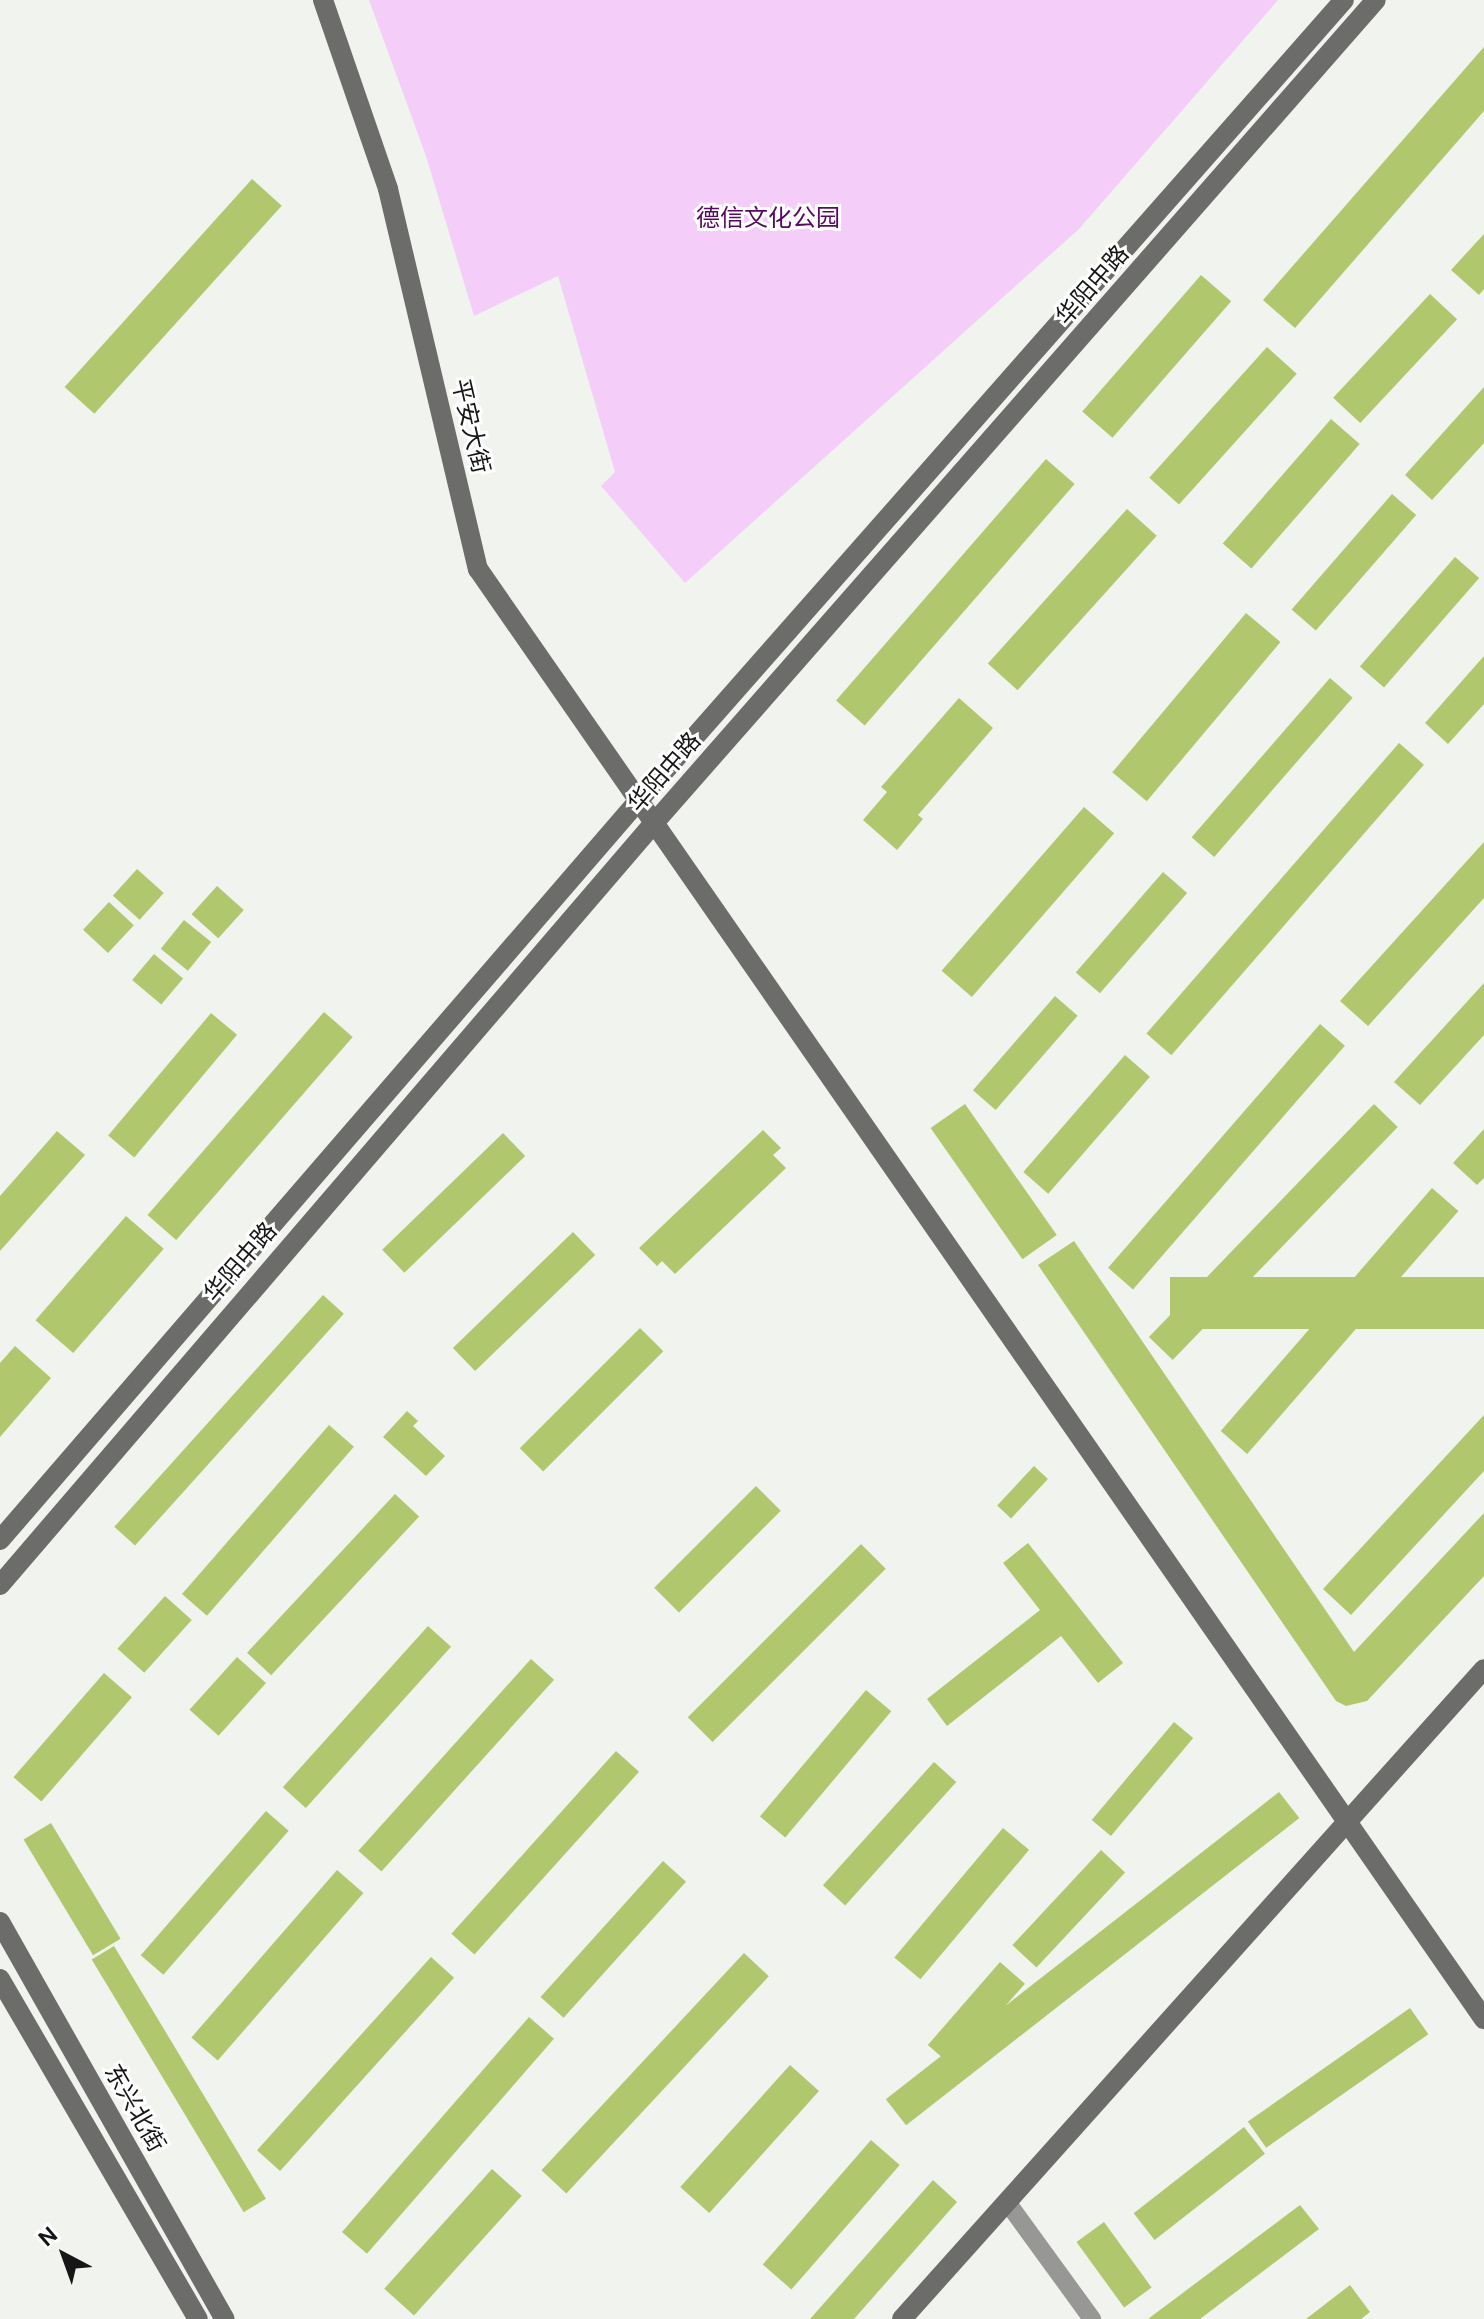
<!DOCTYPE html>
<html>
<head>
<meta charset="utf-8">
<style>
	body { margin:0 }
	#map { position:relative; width:1484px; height:2319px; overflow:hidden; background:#f1f3ef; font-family:"DM Sans","Noto Sans SC",sans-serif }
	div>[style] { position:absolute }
	.green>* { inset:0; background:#f5cdf9 }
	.building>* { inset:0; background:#b1c76e; transform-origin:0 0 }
	.street>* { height:18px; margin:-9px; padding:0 9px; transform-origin:9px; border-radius:9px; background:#979896 }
	.secondary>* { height:20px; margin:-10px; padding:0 10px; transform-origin:10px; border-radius:10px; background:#6c6d6b }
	span { translate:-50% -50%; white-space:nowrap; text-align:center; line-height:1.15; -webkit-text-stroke:6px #fff; paint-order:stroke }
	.park-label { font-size:24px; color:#570860 }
	.street-label { font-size:24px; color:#151615 }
	.north { position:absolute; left:24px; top:2215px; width:80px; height:80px; -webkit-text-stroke:6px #fff; paint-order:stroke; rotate:319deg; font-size:22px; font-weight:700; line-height:32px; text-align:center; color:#151615 }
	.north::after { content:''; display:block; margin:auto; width:28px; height:36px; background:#151615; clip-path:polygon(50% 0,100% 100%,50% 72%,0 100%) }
</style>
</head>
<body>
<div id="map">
	<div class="green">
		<i style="clip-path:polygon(369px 0,1278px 0,1079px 229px,685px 583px,601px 486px,615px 472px,558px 276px,474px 316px,426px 156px)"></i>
	</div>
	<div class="building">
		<i style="clip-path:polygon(1484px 47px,1484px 111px,1295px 328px,1263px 300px)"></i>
		<i style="left:252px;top:179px;width:40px;height:280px;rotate:42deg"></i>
		<i style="clip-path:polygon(1484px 234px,1484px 289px,1479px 295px,1451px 270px)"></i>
		<i style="left:1201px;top:275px;width:40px;height:181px;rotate:41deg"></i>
		<i style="left:1430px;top:294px;width:37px;height:142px;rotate:43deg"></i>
		<i style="left:1267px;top:347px;width:40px;height:176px;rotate:42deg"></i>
		<i style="clip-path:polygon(1484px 387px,1484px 443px,1432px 500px,1405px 475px)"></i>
		<i style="left:1331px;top:419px;width:38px;height:165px;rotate:41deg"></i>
		<i style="left:1046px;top:459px;width:38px;height:320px;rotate:41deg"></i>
		<i style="left:1392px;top:494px;width:32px;height:153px;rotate:41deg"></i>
		<i style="left:1127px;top:509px;width:40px;height:208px;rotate:42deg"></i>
		<i style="left:1455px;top:557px;width:32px;height:145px;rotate:41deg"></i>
		<i style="left:1246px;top:613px;width:45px;height:208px;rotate:40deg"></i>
		<i style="clip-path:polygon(1484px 656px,1484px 704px,1448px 744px,1425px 723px)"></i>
		<i style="left:1330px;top:678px;width:30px;height:211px;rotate:41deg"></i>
		<i style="clip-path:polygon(959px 698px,993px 728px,918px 815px,923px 819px,897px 850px,863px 820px,887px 792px,881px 787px)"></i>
		<i style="left:1399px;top:743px;width:33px;height:385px;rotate:41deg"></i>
		<i style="left:1084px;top:807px;width:40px;height:217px;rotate:41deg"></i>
		<i style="clip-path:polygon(1484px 842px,1484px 898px,1368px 1026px,1340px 1001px)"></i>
		<i style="left:137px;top:869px;width:36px;height:36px;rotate:42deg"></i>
		<i style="left:1163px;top:872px;width:32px;height:133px;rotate:41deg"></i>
		<i style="left:217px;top:886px;width:36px;height:38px;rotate:42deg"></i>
		<i style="left:109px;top:902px;width:34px;height:38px;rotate:43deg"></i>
		<i style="left:184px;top:920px;width:35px;height:37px;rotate:39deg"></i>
		<i style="left:154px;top:954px;width:38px;height:34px;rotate:40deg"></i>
		<i style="clip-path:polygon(1484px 983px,1484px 1035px,1420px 1105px,1394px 1082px)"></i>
		<i style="left:1055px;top:996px;width:30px;height:125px;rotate:41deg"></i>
		<i style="left:324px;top:1012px;width:38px;height:269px;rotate:41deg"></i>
		<i style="left:211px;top:1013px;width:34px;height:160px;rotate:40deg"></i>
		<i style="left:1320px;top:1024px;width:33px;height:323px;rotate:41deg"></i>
		<i style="left:1125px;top:1055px;width:33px;height:155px;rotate:41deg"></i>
		<i style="left:965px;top:1104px;width:160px;height:42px;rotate:55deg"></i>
		<i style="left:1374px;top:1104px;width:33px;height:324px;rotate:44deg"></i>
		<i style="clip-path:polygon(1484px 1129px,1484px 1178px,1477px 1185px,1453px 1163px)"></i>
		<i style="clip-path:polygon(763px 1130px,781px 1148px,773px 1155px,786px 1168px,675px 1274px,662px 1261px,657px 1266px,639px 1248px)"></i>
		<i style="clip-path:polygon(57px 1131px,85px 1155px,0 1251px,0 1196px)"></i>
		<i style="left:503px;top:1133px;width:32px;height:168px;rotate:46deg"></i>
		<i style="left:1432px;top:1188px;width:35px;height:322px;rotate:41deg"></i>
		<i style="left:126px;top:1216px;width:50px;height:138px;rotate:41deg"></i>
		<i style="left:573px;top:1232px;width:32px;height:167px;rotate:46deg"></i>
		<i style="clip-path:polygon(1074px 1241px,1354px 1652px,1484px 1513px,1484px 1576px,1367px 1701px,1346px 1706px,1336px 1701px,1038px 1265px)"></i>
		<i style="left:1484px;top:1277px;width:52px;height:314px;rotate:90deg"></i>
		<i style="left:323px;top:1295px;width:28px;height:312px;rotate:42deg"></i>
		<i style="left:640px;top:1328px;width:33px;height:170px;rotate:45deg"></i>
		<i style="clip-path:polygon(15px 1346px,51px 1378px,0 1437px,0 1363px)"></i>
		<i style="clip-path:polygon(407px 1411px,418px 1421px,413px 1426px,445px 1456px,426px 1476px,383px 1437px)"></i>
		<i style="clip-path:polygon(1484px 1415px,1484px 1471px,1351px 1615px,1323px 1589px)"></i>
		<i style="left:329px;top:1425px;width:33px;height:224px;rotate:41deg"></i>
		<i style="left:1034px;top:1466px;width:19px;height:54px;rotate:43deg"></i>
		<i style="left:756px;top:1486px;width:35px;height:144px;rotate:45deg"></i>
		<i style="left:395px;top:1494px;width:33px;height:217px;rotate:43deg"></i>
		<i style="clip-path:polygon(1028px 1543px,1123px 1663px,1098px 1683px,1061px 1636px,947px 1726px,927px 1699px,1040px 1610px,1003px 1563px)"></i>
		<i style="left:861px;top:1544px;width:35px;height:245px;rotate:45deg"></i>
		<i style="left:165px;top:1596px;width:36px;height:71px;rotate:42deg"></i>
		<i style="left:428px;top:1626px;width:31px;height:217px;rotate:42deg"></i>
		<i style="left:237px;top:1657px;width:39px;height:71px;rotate:42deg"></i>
		<i style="left:531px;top:1659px;width:31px;height:258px;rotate:42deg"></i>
		<i style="left:104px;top:1673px;width:37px;height:138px;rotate:41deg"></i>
		<i style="left:866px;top:1690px;width:33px;height:165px;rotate:40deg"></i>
		<i style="left:1174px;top:1722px;width:25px;height:128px;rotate:40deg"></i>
		<i style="left:616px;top:1751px;width:31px;height:246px;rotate:42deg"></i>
		<i style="left:934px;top:1762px;width:30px;height:166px;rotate:42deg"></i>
		<i style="left:1279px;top:1792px;width:33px;height:499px;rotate:52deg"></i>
		<i style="left:266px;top:1811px;width:30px;height:191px;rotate:41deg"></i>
		<i style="left:51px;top:1823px;width:135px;height:32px;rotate:59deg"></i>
		<i style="left:1003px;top:1828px;width:34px;height:169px;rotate:40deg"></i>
		<i style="left:1101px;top:1850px;width:33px;height:130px;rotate:43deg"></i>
		<i style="left:663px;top:1861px;width:31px;height:183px;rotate:42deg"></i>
		<i style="left:337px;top:1870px;width:35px;height:222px;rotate:41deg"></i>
		<i style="left:114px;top:1946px;width:295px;height:26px;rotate:59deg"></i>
		<i style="left:744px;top:1953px;width:34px;height:297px;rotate:43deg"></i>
		<i style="left:431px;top:1957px;width:31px;height:260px;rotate:42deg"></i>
		<i style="left:1000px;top:1962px;width:33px;height:110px;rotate:41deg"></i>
		<i style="left:1410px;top:2008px;width:32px;height:198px;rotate:55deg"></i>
		<i style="left:529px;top:2017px;width:33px;height:285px;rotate:41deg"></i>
		<i style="left:790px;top:2065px;width:39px;height:164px;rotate:42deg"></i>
		<i style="left:1244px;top:2127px;width:34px;height:140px;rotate:52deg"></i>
		<i style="left:871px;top:2140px;width:38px;height:165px;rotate:41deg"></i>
		<i style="left:492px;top:2169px;width:40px;height:161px;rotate:42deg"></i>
		<i style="clip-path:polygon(933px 2180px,957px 2202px,854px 2319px,810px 2319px)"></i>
		<i style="clip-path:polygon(1300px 2205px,1319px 2229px,1200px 2319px,1148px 2319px)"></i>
		<i style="left:1104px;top:2222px;width:81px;height:34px;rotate:54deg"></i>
		<i style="clip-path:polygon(1350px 2285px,1370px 2312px,1361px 2319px,1306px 2319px)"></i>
	</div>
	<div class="street">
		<i style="left:1007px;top:2202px;width:145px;rotate:54deg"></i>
	</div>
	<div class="secondary">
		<i style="left:323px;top:0;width:200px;rotate:71deg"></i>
		<i style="left:388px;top:189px;width:391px;rotate:76.7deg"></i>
		<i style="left:478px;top:569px;width:1765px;rotate:55.25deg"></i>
		<i style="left:0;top:1540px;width:978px;rotate:-49.19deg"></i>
		<i style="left:639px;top:800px;width:1066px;rotate:-48.61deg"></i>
		<i style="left:0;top:1585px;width:1006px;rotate:-49.36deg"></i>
		<i style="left:655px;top:822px;width:1093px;rotate:-48.75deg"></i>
		<i style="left:0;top:1922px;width:456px;rotate:60.5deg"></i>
		<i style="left:0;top:1979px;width:393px;rotate:59.8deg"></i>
		<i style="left:902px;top:2319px;width:872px;rotate:-48.16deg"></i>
	</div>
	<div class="park-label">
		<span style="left:768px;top:218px">德信文化公园</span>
	</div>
	<div class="street-label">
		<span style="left:1092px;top:285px;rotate:-49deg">华阳中路</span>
		<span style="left:471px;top:426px;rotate:77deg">平安大街</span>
		<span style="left:664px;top:772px;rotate:-49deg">华阳中路</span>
		<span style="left:240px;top:1262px;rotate:-49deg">华阳中路</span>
		<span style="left:135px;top:2108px;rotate:60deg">东兴北街</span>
	</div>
	<div class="north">N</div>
</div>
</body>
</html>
